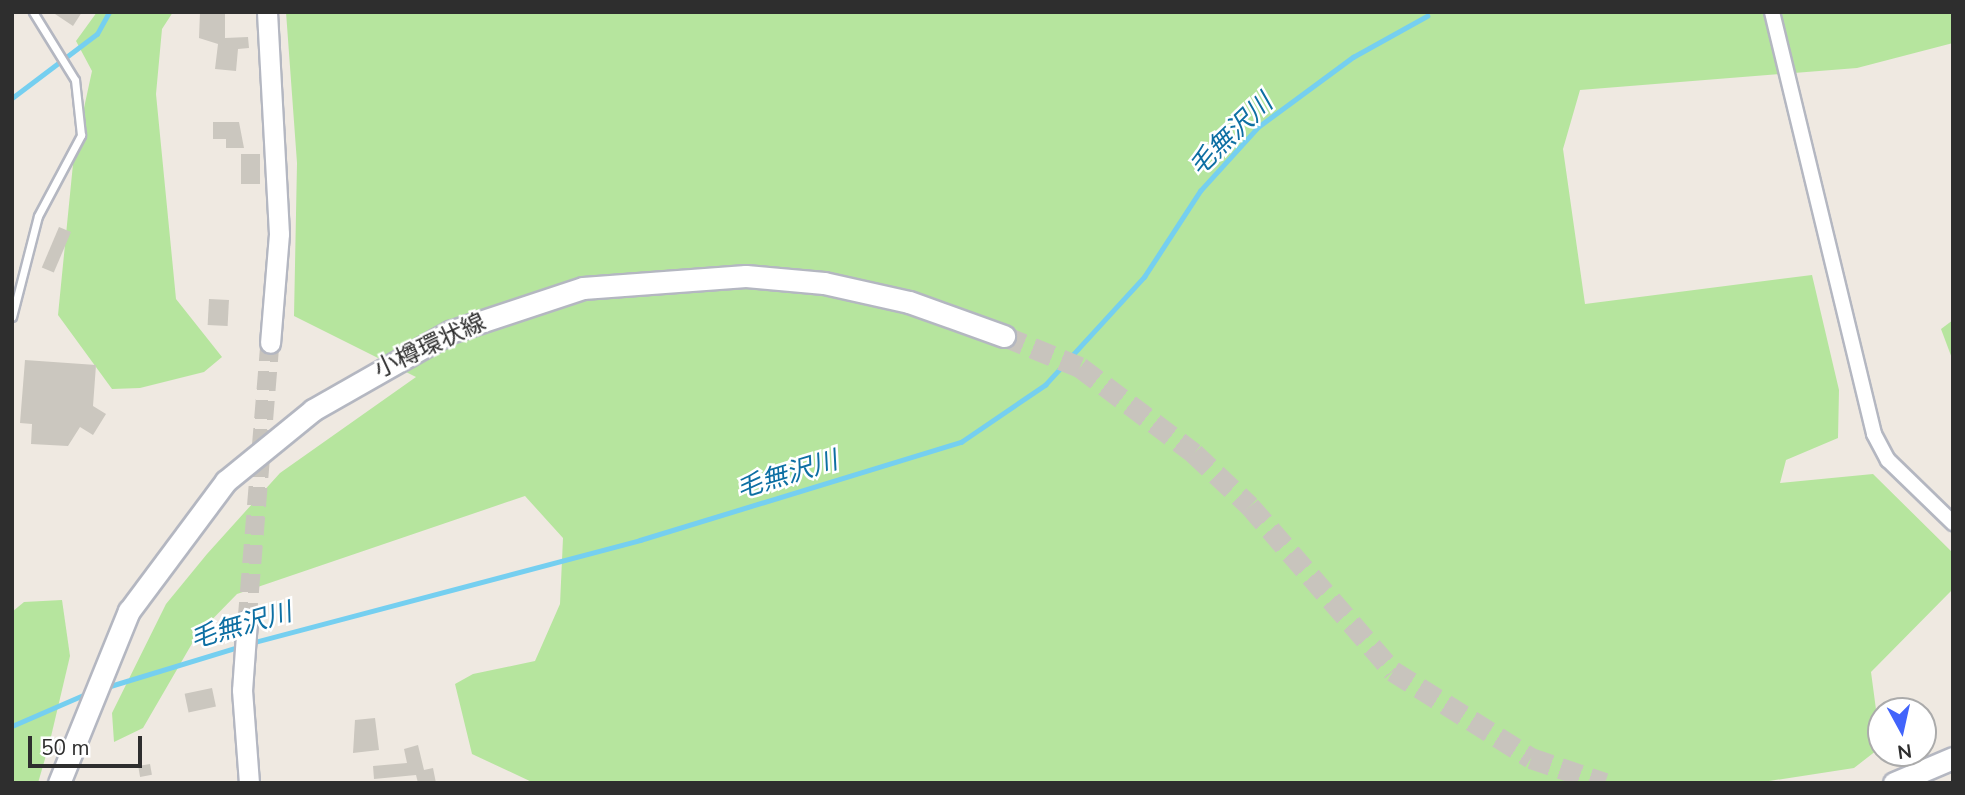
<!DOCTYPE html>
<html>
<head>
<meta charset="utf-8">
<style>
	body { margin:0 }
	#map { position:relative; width:1965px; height:795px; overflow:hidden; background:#efe9e1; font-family:"Nunito Sans","Noto Sans JP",sans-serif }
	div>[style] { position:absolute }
	.green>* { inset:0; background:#b6e59e }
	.stream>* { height:4.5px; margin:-2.25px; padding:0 2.25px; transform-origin:2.25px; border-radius:2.25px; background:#75cff0 }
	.building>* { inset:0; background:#cbc7bf; transform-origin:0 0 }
	.tertiary-tunnel>* { height:19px; margin-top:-9.5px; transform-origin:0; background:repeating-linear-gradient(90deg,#c8c4bd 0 19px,transparent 0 29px) }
	.secondary-tunnel>* { height:21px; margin-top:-10.5px; transform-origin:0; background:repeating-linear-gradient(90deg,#c8c4bd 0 21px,transparent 0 31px) }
	.roads { filter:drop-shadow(2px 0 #b4b7c1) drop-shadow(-2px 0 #b4b7c1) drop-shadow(0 2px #b4b7c1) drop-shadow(0 -2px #b4b7c1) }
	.service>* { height:7px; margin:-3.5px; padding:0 3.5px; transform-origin:3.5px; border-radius:3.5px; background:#fff }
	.minor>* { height:14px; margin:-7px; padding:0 7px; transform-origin:7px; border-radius:7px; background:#fff }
	.tertiary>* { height:19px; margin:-9.5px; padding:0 9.5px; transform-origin:9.5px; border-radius:9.5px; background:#fff }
	.secondary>* { height:21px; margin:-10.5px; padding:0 10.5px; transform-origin:10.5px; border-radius:10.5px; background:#fff }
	span { translate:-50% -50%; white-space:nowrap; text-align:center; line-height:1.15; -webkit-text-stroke:5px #fff; paint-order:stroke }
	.street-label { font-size:24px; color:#2e2e2e }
	.water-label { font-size:26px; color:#0d6fa3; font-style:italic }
	.frame { position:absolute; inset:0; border:14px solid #2e2e2e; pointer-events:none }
	.north { position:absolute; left:1867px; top:697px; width:70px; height:70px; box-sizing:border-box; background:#fff; border:2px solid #ababab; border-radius:50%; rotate:172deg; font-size:19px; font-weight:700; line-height:28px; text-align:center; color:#2e2e2e }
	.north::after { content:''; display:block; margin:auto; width:24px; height:32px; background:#4264fb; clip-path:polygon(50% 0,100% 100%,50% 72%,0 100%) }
	.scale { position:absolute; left:28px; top:736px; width:114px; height:32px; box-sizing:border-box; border:4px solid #2e2e2e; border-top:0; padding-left:9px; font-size:21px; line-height:24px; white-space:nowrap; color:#2e2e2e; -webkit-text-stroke:5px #fff; paint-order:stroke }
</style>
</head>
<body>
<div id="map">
	<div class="green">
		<i style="clip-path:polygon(97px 12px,173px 12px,162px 29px,156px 94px,176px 299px,222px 357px,204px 372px,140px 388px,112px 389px,58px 315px,74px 154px,92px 71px,76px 41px)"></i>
		<i style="clip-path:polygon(286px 12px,1953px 12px,1953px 43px,1857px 68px,1580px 90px,1563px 149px,1585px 304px,1812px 275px,1839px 390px,1838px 438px,1786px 460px,1780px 483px,1873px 474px,1953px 553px,1953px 589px,1871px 672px,1881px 747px,1854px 768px,1756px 783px,534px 783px,472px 754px,455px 684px,473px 674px,535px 661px,560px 604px,563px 538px,525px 496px,237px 594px,197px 635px,143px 728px,114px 742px,112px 713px,166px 604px,207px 554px,280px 473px,416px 377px,294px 316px,297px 163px)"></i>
		<i style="clip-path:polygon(1953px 320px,1953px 361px,1941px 329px)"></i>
		<i style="clip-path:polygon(62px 600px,70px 656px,49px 745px,38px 783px,12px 783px,12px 612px,24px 602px)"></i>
	</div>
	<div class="stream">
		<i style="left:12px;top:98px;width:106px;rotate:-37deg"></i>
		<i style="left:97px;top:34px;width:25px;rotate:-61deg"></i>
		<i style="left:251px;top:643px;width:402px;rotate:-14.8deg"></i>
		<i style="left:640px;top:540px;width:336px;rotate:-17deg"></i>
		<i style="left:961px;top:442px;width:102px;rotate:-34.2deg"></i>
		<i style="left:1045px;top:385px;width:147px;rotate:-47.5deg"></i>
		<i style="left:1144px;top:277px;width:103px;rotate:-56.9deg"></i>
		<i style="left:1200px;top:191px;width:86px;rotate:-47.8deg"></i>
		<i style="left:1258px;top:127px;width:118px;rotate:-36.4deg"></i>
		<i style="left:1353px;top:57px;width:85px;rotate:-29deg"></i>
		<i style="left:107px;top:687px;width:138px;rotate:-16.9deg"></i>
		<i style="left:12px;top:726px;width:83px;rotate:-23.5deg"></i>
	</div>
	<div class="building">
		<i style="clip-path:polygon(52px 12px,82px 12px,73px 26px)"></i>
		<i style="clip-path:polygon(200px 12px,225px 12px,225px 38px,248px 37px,249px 48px,238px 49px,236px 71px,215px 69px,218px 44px,199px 38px)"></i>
		<i style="clip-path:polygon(213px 122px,239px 122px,244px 148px,226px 148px,226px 139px,213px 139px)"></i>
		<i style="left:241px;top:154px;width:19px;height:30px"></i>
		<i style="left:59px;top:227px;width:13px;height:44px;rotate:23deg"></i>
		<i style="left:209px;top:299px;width:20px;height:26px;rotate:3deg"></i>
		<i style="clip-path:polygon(25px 360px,96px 365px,93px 406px,106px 414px,93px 435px,80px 427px,68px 446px,31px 444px,32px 424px,20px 423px)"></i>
		<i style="left:212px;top:688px;width:19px;height:28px;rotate:78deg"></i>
		<i style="clip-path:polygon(375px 718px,379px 750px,353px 753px,355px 720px)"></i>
		<i style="clip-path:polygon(418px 745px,424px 770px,433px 768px,436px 783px,418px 783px,416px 775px,374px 779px,373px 766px,407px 763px,404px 749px)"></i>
		<i style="left:150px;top:764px;width:11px;height:12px;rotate:80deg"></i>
	</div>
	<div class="tertiary-tunnel">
		<i style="left:247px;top:621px;width:279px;rotate:-85.3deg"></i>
	</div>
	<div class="secondary-tunnel">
		<i style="left:1004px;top:336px;width:82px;rotate:22.2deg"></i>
		<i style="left:1080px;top:367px;width:143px;rotate:37deg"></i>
		<i style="left:1194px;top:453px;width:77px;rotate:43.4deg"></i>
		<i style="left:1250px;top:506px;width:218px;rotate:49.1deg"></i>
		<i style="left:1393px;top:671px;width:163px;rotate:32.2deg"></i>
		<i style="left:1531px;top:758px;width:78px;rotate:18.7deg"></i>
	</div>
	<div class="roads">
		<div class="service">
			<i style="left:12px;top:317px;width:104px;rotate:-75.6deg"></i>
			<i style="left:38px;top:216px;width:92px;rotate:-62deg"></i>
			<i style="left:81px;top:135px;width:55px;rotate:-96.2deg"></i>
			<i style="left:75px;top:80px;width:80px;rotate:-121.7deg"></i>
		</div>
		<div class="minor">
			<i style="left:1772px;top:12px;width:434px;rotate:76.4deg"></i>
			<i style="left:1874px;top:434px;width:30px;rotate:62deg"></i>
			<i style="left:1888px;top:460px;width:91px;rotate:44.1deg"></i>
		</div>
		<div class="tertiary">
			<i style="left:267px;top:12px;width:222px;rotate:86.9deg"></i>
			<i style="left:279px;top:234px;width:109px;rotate:94.7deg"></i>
			<i style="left:247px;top:621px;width:69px;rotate:94.1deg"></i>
			<i style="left:242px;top:690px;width:93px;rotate:85.7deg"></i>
		</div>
		<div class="secondary">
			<i style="left:59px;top:783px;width:186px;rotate:-67.9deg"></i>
			<i style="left:129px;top:611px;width:162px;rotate:-53.3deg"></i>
			<i style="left:226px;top:481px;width:112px;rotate:-39.2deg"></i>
			<i style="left:313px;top:410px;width:158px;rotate:-29.7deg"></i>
			<i style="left:450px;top:332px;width:140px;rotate:-18.3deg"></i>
			<i style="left:583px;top:288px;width:163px;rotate:-4.2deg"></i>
			<i style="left:746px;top:276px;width:78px;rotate:5.1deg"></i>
			<i style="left:824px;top:283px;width:87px;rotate:12.6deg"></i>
			<i style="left:909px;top:302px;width:101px;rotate:19.7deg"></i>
			<i style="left:1894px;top:783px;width:64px;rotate:-23deg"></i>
		</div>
	</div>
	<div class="street-label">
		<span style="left:430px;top:346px;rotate:-25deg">小樽環状線</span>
	</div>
	<div class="water-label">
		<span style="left:1231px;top:135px;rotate:-44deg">毛無沢川</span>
		<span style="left:787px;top:475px;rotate:-17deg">毛無沢川</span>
		<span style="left:241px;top:626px;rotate:-16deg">毛無沢川</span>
	</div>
	<div class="frame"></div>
	<div class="north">N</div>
	<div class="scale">50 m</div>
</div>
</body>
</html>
